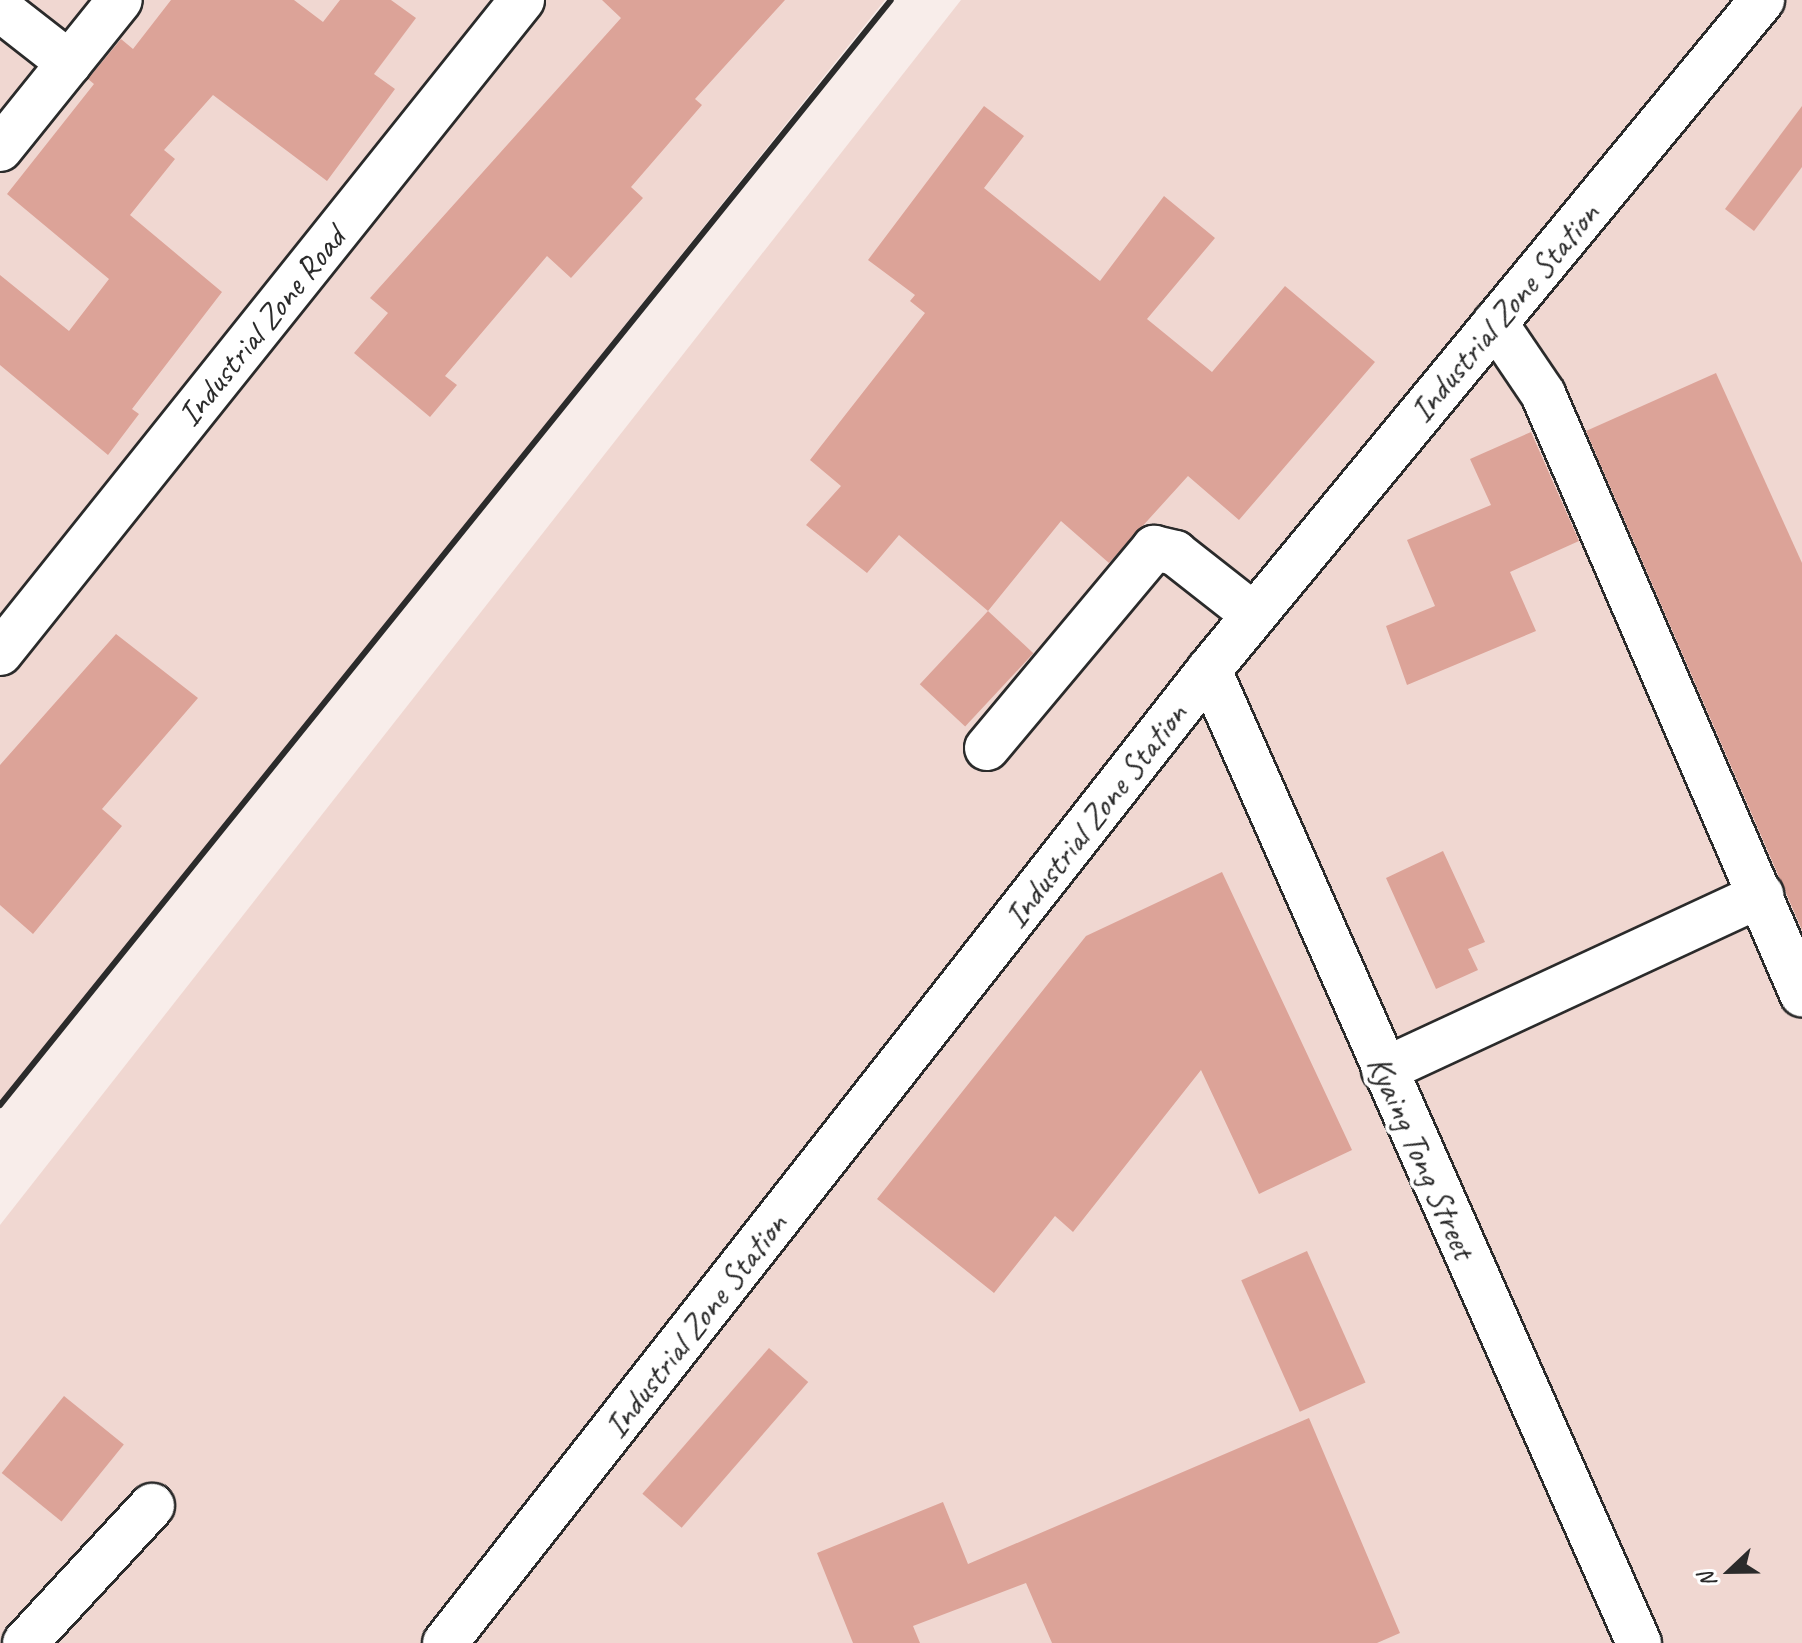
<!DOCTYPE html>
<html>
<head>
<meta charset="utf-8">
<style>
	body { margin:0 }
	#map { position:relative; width:1802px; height:1643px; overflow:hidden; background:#f8edea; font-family:Caveat,sans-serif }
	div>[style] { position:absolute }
	.built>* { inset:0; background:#f0d7d1 }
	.building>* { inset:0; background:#dca398; transform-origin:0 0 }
	.roads { filter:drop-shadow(2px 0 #2b2b2b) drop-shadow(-2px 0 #2b2b2b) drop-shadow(0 2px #2b2b2b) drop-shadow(0 -2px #2b2b2b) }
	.minor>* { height:44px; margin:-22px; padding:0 22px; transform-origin:22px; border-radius:22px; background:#fff }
	.rail>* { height:6px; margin:-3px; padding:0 3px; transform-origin:3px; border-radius:3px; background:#2b2b2b }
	span { translate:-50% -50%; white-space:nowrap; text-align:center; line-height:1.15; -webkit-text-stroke:8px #fff; paint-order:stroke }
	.street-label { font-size:34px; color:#2b2b2b }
	.north { position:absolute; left:1690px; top:1531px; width:80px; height:80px; -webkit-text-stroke:6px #fff; paint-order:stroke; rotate:248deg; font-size:22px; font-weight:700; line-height:32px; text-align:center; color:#2b2b2b }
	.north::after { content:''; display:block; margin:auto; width:28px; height:36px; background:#2b2b2b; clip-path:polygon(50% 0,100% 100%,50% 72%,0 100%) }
</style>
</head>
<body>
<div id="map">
	<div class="built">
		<i style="clip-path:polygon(0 0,885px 0,0 1106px)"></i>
		<i style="clip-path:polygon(961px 0,1802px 0,1802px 1643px,0 1643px,0 1225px)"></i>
	</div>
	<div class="building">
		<i style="clip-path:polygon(171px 0,294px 0,323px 22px,340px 0,391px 0,416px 18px,374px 74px,395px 89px,327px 181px,213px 95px,164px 150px,175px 159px,130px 215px,222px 292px,132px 409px,139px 414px,108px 455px,0 365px,0 275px,69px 331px,109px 279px,7px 194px,94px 84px,88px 79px,121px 39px,133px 49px)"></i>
		<i style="clip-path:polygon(602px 0,785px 0,695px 99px,702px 105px,631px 187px,643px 198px,571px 278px,547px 256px,445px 376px,457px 385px,430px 417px,354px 353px,388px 313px,370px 298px,621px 18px)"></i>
		<i style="clip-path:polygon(984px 106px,1024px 136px,984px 188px,1100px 281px,1164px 196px,1215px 238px,1147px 319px,1212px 372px,1285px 286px,1375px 362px,1239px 520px,1188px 476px,1109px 563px,1061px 521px,988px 611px,899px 535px,867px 573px,806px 525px,841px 486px,810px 460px,925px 313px,910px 301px,915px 295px,868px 260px)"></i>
		<i style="clip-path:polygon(1802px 106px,1802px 167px,1754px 231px,1725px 209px)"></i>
		<i style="clip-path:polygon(1716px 373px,1802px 563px,1802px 930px,1586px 431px)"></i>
		<i style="clip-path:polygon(1531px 432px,1579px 541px,1510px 572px,1536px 631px,1407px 685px,1386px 626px,1435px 606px,1407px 540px,1491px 505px,1470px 459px)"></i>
		<i style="left:988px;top:611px;width:62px;height:100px;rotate:43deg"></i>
		<i style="clip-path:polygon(116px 634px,198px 698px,102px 809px,122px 826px,33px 934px,0 905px,0 765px)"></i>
		<i style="clip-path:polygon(1443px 851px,1485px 942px,1468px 949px,1478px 970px,1436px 989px,1386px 878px)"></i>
		<i style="clip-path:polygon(1222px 872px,1352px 1150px,1259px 1194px,1201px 1070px,1073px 1232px,1055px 1216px,994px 1293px,877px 1199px,1086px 936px)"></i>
		<i style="left:1307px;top:1251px;width:144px;height:72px;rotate:66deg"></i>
		<i style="left:769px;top:1348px;width:52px;height:193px;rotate:41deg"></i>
		<i style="left:64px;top:1396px;width:77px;height:99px;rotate:39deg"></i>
		<i style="clip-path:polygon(1309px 1418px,1400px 1633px,1377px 1643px,1052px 1643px,1026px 1583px,913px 1626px,920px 1643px,853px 1643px,817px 1553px,943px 1502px,968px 1564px)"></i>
	</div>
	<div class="roads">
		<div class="minor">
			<i style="left:0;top:9px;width:88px;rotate:38deg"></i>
			<i style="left:0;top:149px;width:191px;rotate:-51.2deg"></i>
			<i style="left:1495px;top:323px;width:86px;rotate:55.9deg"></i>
			<i style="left:1543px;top:394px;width:654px;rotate:66.65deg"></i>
			<i style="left:0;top:653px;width:836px;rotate:-51.36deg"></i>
			<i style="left:1209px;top:670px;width:1064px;rotate:66.16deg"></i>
			<i style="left:987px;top:748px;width:261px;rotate:-50.1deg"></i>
			<i style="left:1154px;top:548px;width:22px;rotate:13deg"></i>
			<i style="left:1175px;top:553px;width:100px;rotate:38.1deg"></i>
			<i style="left:1384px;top:1070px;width:416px;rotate:-24.9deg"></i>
			<i style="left:25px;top:1643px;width:187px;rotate:-47.2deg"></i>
			<i style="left:445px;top:1643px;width:1237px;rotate:-51.86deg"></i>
			<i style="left:1209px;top:670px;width:869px;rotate:-50.46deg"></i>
		</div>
	</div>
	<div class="rail">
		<i style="left:0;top:1105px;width:1419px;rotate:-51.12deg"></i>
	</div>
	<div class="street-label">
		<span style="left:1504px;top:312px;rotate:-50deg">Industrial Zone Station</span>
		<span style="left:261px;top:326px;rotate:-51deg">Industrial Zone Road</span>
		<span style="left:1095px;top:815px;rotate:-52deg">Industrial Zone Station</span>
		<span style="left:1422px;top:1157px;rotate:66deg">Kyaing Tong Street</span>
		<span style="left:695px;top:1325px;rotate:-52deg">Industrial Zone Station</span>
	</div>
	<div class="north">N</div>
</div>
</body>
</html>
